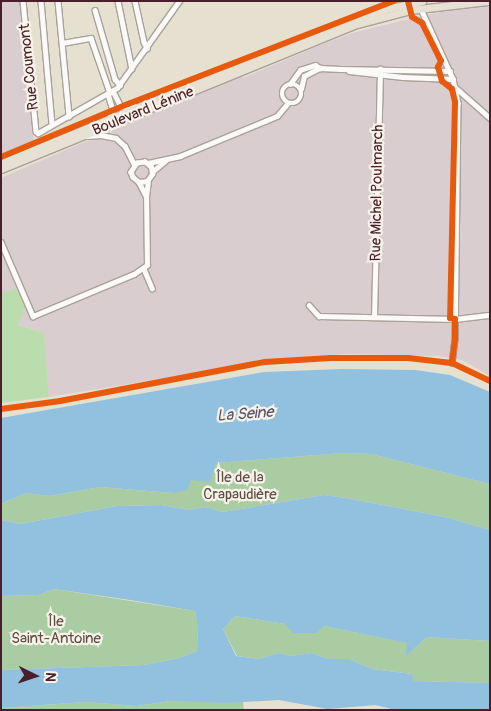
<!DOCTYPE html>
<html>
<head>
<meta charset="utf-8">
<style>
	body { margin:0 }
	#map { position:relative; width:491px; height:711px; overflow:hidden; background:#e5e0d0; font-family:Pangolin,sans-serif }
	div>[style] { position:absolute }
	.industrial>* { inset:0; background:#d9cdcf }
	.green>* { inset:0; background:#baddae }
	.forest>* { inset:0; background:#aacca2 }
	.water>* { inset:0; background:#92c0df }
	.roads { filter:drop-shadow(1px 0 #a9a19a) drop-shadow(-1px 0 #a9a19a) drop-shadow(0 1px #a9a19a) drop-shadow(0 -1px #a9a19a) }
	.street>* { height:4.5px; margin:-2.25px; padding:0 2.25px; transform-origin:2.25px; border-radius:2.25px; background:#fbfaf8 }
	.street>.ring { margin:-2.25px; padding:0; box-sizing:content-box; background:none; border:4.5px solid #fbfaf8; border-radius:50% }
	.primary>* { height:7px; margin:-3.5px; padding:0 3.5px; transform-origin:3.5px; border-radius:3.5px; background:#e7e1d4 }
	.cycleway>* { height:6px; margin:-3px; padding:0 3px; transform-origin:3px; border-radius:3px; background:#e8590c }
	span { translate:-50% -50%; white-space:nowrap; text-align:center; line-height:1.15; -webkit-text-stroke:4.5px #f7f3e8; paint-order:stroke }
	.street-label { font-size:15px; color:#4a1f2b }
	.park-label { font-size:15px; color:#5d4e45 }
	.water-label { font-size:16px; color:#57536c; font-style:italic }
	.frame { position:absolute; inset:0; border:2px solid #4a1f2b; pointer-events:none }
	.north { position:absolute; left:10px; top:651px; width:50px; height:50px; -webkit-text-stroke:4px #f7f3e8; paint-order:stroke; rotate:94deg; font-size:14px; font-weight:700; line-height:20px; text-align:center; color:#4a1f2b }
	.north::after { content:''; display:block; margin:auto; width:18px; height:22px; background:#4a1f2b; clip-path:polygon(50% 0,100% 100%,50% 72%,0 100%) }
</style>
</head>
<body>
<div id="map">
	<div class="industrial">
		<i style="clip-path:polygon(1px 1px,20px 1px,34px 143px,1px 156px)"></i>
		<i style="clip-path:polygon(490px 6px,490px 376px,462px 360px,438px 356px,347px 354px,282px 359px,49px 397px,44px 333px,15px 324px,1px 326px,1px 178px,242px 74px,243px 78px,328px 42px,356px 32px,439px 12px)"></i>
	</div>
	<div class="green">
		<i style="clip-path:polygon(18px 288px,26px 305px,18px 325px,44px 333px,49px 397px,1px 403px,1px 294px)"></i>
	</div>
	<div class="forest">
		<i style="clip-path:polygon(343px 453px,371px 454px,490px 484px,490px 530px,445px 517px,346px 498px,324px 495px,223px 512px,205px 507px,189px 510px,161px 505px,117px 506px,20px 524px,1px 520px,1px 504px,26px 493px,50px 496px,100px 487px,173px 493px,216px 463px)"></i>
		<i style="clip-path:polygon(54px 589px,195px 611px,198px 627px,197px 651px,179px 658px,144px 665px,1px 670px,1px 596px,38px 595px)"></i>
		<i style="clip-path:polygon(235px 616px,285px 624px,324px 626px,408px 643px,407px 655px,427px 637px,490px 641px,490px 683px,414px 681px,412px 674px,372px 669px,349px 659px,329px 659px,312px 653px,291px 656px,278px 653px,259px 659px,237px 656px,223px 629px)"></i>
		<i style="clip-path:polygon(170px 701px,243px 702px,244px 710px,1px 710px,1px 708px,85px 702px,137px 706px)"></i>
	</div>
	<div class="water">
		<i style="clip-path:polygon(342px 369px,415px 370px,450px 375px,490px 392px,490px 484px,371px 454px,343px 453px,216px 463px,210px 482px,191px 480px,187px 490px,173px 493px,100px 487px,50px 496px,26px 493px,1px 504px,1px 418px,264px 372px)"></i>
		<i style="clip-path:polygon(324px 495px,346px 498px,445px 517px,490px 530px,490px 641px,427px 637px,406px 656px,407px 643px,324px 626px,316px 633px,293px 633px,285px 624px,235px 616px,223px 629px,236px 656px,259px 659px,278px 653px,291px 656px,312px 653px,329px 659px,349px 659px,372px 669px,412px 674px,414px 681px,490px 683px,490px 710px,396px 710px,375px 705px,328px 709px,279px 700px,226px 703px,170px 701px,137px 706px,85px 702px,1px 708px,1px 670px,144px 665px,179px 658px,197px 651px,198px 628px,195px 611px,130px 600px,54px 589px,38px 595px,1px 596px,1px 520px,20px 524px,117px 506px,161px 505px,189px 510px,205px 507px,223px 512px)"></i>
	</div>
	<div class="roads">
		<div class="street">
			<i style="left:23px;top:1px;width:131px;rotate:84.3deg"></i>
			<i style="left:36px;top:131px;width:3px;rotate:45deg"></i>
			<i style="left:38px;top:133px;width:91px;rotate:-29.7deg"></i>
			<i style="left:117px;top:88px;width:107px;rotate:-54.5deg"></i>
			<i style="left:41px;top:1px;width:124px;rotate:84.9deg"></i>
			<i style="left:58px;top:1px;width:116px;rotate:84.5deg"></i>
			<i style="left:118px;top:1px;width:69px;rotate:78.4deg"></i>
			<i style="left:135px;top:1px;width:42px;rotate:77.6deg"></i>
			<i style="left:144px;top:42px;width:7px;rotate:63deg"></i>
			<i style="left:421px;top:9px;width:77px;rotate:65.4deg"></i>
			<i style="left:453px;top:79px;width:25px;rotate:78deg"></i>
			<i style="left:458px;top:103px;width:236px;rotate:90.7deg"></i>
			<i style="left:455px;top:339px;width:24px;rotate:97deg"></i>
			<i style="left:95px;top:10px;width:72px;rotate:73.8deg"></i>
			<i style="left:115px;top:79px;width:8px;rotate:50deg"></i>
			<i style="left:62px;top:43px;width:29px;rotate:-10deg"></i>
			<i style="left:91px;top:38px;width:58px;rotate:70.9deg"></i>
			<i style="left:349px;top:71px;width:54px;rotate:6.3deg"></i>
			<i style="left:403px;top:77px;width:50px;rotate:2.3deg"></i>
			<i class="ring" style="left:282px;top:84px;width:15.5px;height:15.5px"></i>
			<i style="left:290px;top:84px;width:17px;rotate:-54deg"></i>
			<i style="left:300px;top:70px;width:16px;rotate:-18deg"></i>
			<i style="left:315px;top:65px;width:6px;rotate:31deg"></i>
			<i style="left:320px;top:68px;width:20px;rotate:3deg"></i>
			<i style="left:340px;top:69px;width:110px;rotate:1deg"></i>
			<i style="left:455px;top:87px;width:47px;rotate:41.5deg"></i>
			<i style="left:301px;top:89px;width:13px;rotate:-77deg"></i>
			<i style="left:304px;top:76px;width:18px;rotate:-27deg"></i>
			<i style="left:113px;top:91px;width:18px;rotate:63deg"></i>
			<i style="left:121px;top:107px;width:13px;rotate:-4deg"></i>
			<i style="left:108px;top:94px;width:17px;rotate:73deg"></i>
			<i style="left:113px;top:110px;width:9px;rotate:111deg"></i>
			<i style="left:86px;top:136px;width:15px;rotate:-4deg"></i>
			<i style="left:101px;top:135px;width:15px;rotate:11deg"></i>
			<i style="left:116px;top:138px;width:12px;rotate:42deg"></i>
			<i style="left:125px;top:146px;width:20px;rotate:63deg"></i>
			<i style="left:148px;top:163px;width:33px;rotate:-12deg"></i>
			<i style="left:180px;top:156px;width:92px;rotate:-22.4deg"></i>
			<i style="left:265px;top:121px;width:13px;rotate:-23deg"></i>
			<i style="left:277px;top:116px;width:16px;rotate:-50deg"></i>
			<i style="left:152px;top:172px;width:17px;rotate:-40deg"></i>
			<i style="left:139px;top:182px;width:8px;rotate:-7deg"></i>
			<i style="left:147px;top:181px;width:9px;rotate:-54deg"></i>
			<i style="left:152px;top:174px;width:7px;rotate:-98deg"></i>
			<i style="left:151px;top:167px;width:8px;rotate:-140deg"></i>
			<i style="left:145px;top:162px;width:8px;rotate:173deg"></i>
			<i style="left:137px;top:163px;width:11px;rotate:124deg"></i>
			<i style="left:131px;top:172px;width:5px;rotate:68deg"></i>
			<i style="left:133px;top:177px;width:8px;rotate:40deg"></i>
			<i style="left:139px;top:182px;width:16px;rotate:63deg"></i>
			<i style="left:1px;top:242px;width:81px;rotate:66.6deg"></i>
			<i style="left:33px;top:316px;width:109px;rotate:-22.6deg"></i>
			<i style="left:134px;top:274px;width:16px;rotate:-35deg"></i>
			<i style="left:147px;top:265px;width:68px;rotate:-90.8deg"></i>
			<i style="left:146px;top:197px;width:17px;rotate:-83deg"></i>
			<i style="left:144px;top:269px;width:21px;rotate:67deg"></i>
			<i style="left:309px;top:305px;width:15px;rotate:48deg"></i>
			<i style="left:319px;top:316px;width:136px;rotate:1.3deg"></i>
			<i style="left:455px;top:319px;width:35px;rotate:-7deg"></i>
			<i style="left:374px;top:317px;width:248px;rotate:-88.6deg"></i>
		</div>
		<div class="primary">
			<i style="left:1px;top:163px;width:376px;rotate:-22.2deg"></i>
			<i style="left:349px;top:21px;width:43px;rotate:-17.6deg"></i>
			<i style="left:390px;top:8px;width:33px;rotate:-12deg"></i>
			<i style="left:1px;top:169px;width:380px;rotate:-22.2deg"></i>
			<i style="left:353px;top:25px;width:59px;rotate:-14.7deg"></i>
			<i style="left:410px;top:10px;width:78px;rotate:-6.7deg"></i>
		</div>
	</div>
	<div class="cycleway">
		<i style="left:408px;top:1px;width:16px;rotate:76deg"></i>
		<i style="left:412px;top:17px;width:12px;rotate:31deg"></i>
		<i style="left:422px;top:23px;width:42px;rotate:63.4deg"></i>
		<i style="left:441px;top:61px;width:7px;rotate:117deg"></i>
		<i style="left:438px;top:67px;width:15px;rotate:74deg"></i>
		<i style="left:442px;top:81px;width:13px;rotate:39deg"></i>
		<i style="left:452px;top:89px;width:13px;rotate:77deg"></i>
		<i style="left:455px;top:102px;width:216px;rotate:91.3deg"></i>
		<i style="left:450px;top:318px;width:5px;rotate:11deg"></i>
		<i style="left:455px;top:319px;width:20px;rotate:90deg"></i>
		<i style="left:455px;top:339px;width:24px;rotate:97deg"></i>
		<i style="left:1px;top:157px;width:138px;rotate:-22.7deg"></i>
		<i style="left:128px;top:104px;width:285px;rotate:-21.2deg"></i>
		<i style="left:1px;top:409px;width:60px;rotate:-7.7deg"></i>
		<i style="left:60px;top:401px;width:209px;rotate:-10.8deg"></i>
		<i style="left:265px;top:362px;width:66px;rotate:-3.5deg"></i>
		<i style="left:331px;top:358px;width:77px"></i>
		<i style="left:408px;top:358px;width:44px;rotate:6.5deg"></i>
		<i style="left:452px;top:363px;width:42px;rotate:25.3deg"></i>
	</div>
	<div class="street-label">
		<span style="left:29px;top:67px;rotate:-96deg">Rue Coumont</span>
		<span style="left:143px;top:111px;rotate:-22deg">Boulevard Lénine</span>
		<span style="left:377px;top:193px;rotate:-89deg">Rue Michel Poulmarch</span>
	</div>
	<div class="park-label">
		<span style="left:240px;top:486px">Île de la<br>Crapaudière</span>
		<span style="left:56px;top:630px">Île<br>Saint-Antoine</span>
	</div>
	<div class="water-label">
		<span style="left:245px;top:414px;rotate:-4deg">La Seine</span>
	</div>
	<div class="frame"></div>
	<div class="north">N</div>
</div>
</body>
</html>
